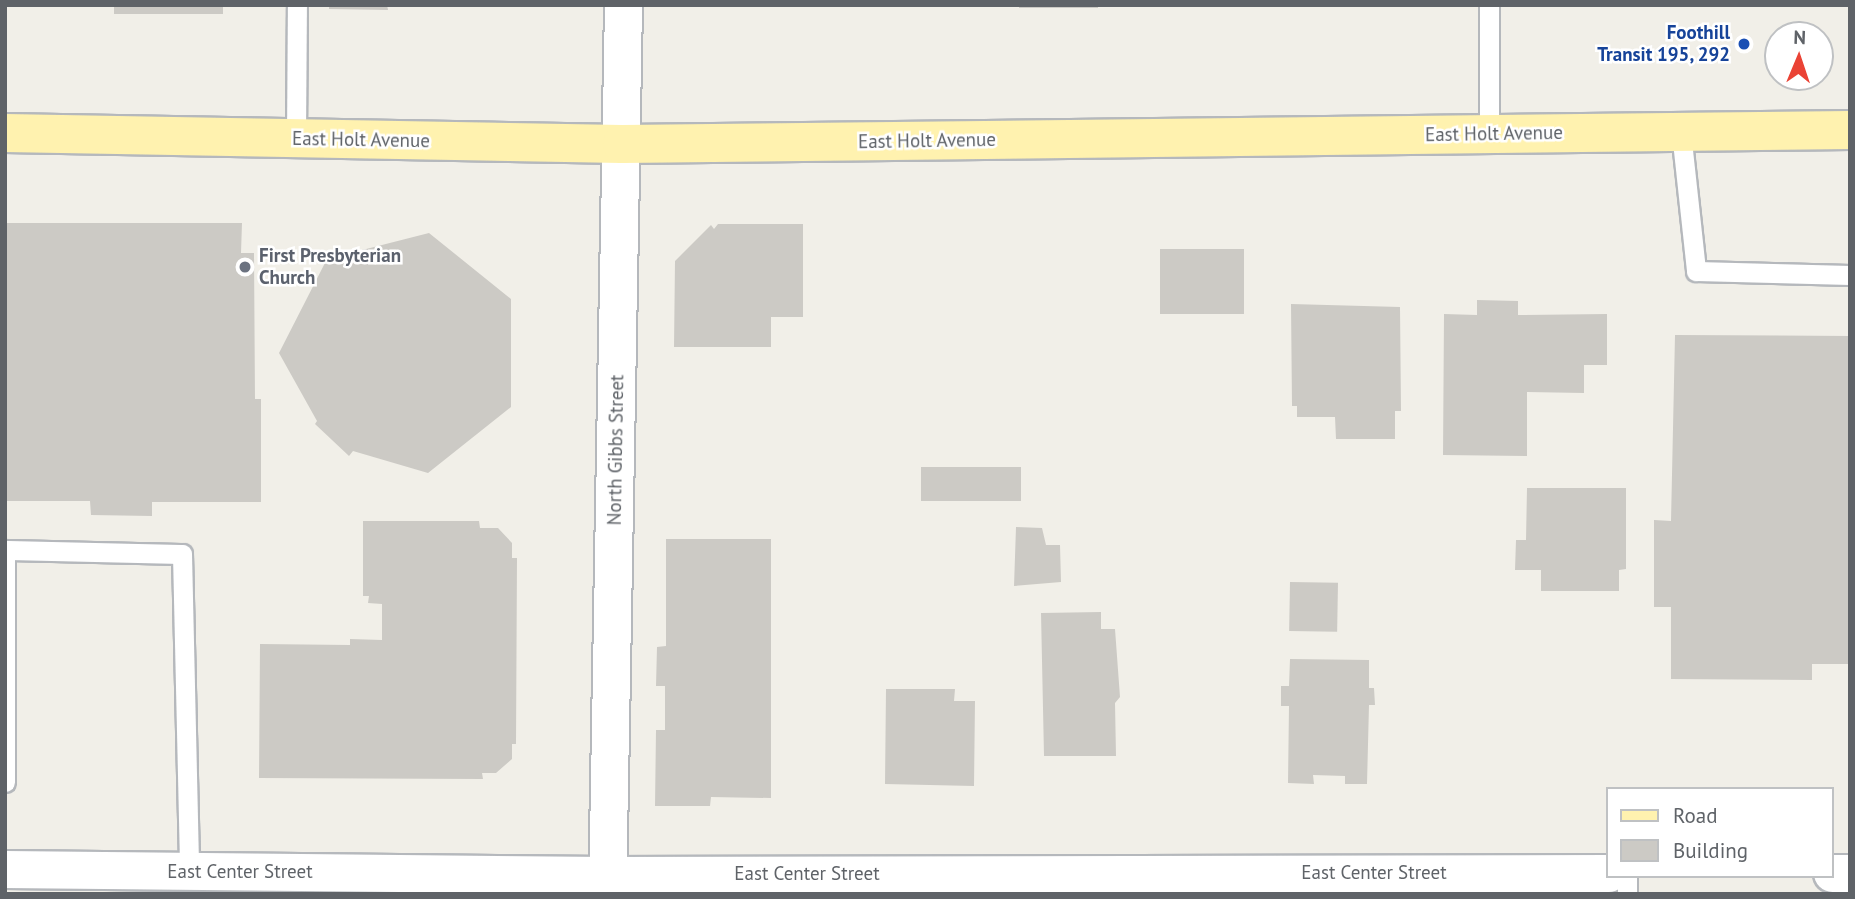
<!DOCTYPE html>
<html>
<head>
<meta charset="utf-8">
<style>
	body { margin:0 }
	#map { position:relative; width:1855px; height:899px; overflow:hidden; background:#f1efe8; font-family:"PT Sans",sans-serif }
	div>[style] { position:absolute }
	.building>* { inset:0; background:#cccac5; transform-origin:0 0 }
	.roads { filter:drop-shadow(2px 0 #b5b8bc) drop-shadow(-2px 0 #b5b8bc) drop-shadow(0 2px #b5b8bc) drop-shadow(0 -2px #b5b8bc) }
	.lane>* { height:19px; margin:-9.5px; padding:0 9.5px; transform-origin:9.5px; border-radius:9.5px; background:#fff }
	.street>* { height:37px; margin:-18.5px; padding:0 18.5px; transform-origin:18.5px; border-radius:18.5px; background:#fff }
	.primary>* { height:38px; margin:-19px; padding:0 19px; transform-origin:19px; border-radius:19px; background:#fff2af }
	.dots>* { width:19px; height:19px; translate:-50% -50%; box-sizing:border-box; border:4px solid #fff; border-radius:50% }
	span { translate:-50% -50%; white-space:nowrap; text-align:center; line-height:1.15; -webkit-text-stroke:5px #fff; paint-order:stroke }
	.transit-label { font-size:19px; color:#164399; font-weight:700 }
	.right { translate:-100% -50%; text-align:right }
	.street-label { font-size:19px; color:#5f6368 }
	.worship-label { font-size:19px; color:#5b616d; font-weight:700 }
	.left { translate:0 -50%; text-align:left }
	.frame { position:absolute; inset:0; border:7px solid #5f6368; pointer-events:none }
	.legend { position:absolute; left:1606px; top:787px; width:228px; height:91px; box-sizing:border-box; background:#fff; border:2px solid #bfc1c3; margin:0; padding:9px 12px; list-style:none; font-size:21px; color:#5f6368 }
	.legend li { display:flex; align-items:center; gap:14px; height:35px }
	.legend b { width:35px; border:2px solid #bfc1c3 }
	.north { position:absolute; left:1764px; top:21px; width:70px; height:70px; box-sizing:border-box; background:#fff; border:2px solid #bfc1c3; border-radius:50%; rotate:2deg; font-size:19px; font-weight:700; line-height:28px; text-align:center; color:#5f6368 }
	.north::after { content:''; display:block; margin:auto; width:24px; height:32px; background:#ea4335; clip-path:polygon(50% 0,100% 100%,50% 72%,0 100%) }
</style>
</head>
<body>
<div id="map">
	<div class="building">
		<i style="left:114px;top:5px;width:109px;height:9px"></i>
		<i style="clip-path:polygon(329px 5px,387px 5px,388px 10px,329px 9px)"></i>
		<i style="left:1019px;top:5px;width:79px;height:3px"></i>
		<i style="clip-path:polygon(5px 223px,242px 223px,241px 253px,254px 253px,255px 399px,261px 399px,261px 502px,152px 502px,152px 516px,91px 515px,90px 501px,5px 501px)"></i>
		<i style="clip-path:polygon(718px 224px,803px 224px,803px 317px,771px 317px,771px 347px,674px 347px,675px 261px,711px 225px,714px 229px)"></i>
		<i style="clip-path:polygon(429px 233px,511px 299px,511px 407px,428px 473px,353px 451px,349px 456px,315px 424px,317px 421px,279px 353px,327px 259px)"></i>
		<i style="left:1160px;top:249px;width:84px;height:65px"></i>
		<i style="clip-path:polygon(1477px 300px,1518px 301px,1518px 315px,1607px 314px,1607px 365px,1584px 365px,1584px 393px,1527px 392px,1527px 456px,1443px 455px,1444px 314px,1477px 315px)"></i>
		<i style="clip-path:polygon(1291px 304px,1400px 307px,1401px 411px,1395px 411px,1395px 439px,1336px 439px,1335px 417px,1297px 417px,1297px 406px,1292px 406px)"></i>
		<i style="clip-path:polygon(1675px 335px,1850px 336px,1850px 664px,1812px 664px,1812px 680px,1671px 679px,1671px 607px,1654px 607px,1654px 520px,1671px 521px)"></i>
		<i style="left:1021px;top:467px;width:34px;height:100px;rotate:90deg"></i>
		<i style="clip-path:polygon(1527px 488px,1626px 488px,1626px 569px,1619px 570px,1619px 591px,1541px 591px,1541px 570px,1515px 570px,1516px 540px,1526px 540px)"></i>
		<i style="clip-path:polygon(363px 521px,479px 521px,480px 528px,498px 528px,512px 543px,512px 558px,517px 558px,516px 744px,512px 744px,512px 759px,496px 773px,482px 773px,483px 779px,259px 778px,260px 644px,350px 645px,350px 639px,382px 640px,382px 604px,368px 603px,369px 596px,363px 596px)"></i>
		<i style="clip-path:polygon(1016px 527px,1042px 528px,1046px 545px,1060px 545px,1061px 582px,1014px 586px)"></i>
		<i style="clip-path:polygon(666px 539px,771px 539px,771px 798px,711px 797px,710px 806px,655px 806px,656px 730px,665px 730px,665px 686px,656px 686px,657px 647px,666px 646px)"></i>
		<i style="left:1290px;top:582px;width:48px;height:49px;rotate:1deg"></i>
		<i style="clip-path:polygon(1101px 612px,1101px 629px,1115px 629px,1120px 697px,1115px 703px,1116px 756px,1044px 756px,1041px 613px)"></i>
		<i style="clip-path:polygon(1290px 659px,1369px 660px,1369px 688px,1374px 688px,1375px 705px,1369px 705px,1367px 784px,1345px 784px,1345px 776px,1313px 775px,1314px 784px,1288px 783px,1289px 706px,1281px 706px,1281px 686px,1289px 686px)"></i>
		<i style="clip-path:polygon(886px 689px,955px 689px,954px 701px,975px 701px,974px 786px,885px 784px)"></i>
	</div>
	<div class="roads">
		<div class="lane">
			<i style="left:1681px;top:132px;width:140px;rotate:83.8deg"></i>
			<i style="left:1696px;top:271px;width:154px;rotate:1.5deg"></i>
			<i style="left:1489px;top:134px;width:129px;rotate:-90deg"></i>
			<i style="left:296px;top:138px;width:133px;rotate:-89.6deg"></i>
			<i style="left:5px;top:782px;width:232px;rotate:-90deg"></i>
			<i style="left:5px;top:550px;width:177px;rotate:1.3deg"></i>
			<i style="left:182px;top:554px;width:317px;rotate:88.7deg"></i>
			<i style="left:1627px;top:876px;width:18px;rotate:90deg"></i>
		</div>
		<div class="street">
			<i style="left:5px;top:869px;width:602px;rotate:0.57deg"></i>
			<i style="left:607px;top:875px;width:1001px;rotate:-0.11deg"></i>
			<i style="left:1832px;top:873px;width:18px"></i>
			<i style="left:607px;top:894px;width:889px;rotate:-88.97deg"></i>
		</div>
		<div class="primary">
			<i style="left:5px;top:133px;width:617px;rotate:1.02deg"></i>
			<i style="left:622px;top:144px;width:1228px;rotate:-0.65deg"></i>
		</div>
	</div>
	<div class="dots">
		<i style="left:1744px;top:44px;background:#1a4fb4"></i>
		<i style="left:245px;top:267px;background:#6b7280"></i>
	</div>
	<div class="transit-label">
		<span class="right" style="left:1730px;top:44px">Foothill<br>Transit 195, 292</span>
	</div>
	<div class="street-label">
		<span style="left:1494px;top:134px;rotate:-1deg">East Holt Avenue</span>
		<span style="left:361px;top:140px;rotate:1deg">East Holt Avenue</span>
		<span style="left:927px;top:141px;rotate:-1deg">East Holt Avenue</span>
		<span style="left:616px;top:450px;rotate:-89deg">North Gibbs Street</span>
		<span style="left:240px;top:872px">East Center Street</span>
		<span style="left:1374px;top:873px">East Center Street</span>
		<span style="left:807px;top:874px">East Center Street</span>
	</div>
	<div class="worship-label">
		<span class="left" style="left:259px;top:267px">First Presbyterian<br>Church</span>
	</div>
	<div class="frame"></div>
	<ul class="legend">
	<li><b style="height:9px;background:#fff2af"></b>Road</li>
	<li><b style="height:19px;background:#cccac5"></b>Building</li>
	</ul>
	<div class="north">N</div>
</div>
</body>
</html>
